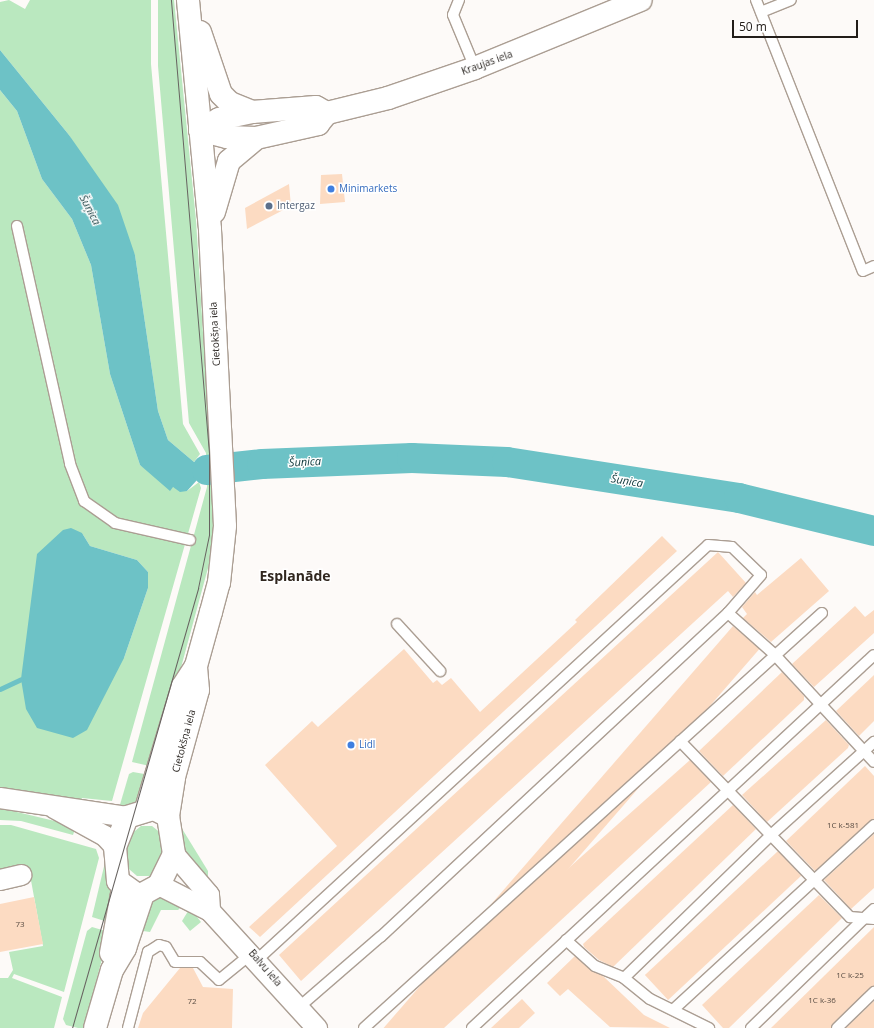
<!DOCTYPE html>
<html>
<head>
<meta charset="utf-8">
<style>
	body { margin:0 }
	#map { position:relative; width:874px; height:1028px; overflow:hidden; background:#fdfaf8; font-family:"Open Sans",sans-serif }
	div>[style] { position:absolute }
	.green>* { inset:0; background:#bae8bf }
	.water>* { inset:0; background:#6dc2c6 }
	.pier>* { inset:0; background:#fdfaf8; transform-origin:0 0 }
	.stream>* { height:5px; margin:-2.5px; padding:0 2.5px; transform-origin:2.5px; border-radius:2.5px; background:#6dc2c6 }
	.river>* { height:30px; margin:-15px; padding:0 15px; transform-origin:15px; border-radius:15px; background:#6dc2c6 }
	.building>* { inset:0; background:#fcdbc2; transform-origin:0 0 }
	.roads { filter:drop-shadow(1px 0 #ab9e93) drop-shadow(-1px 0 #ab9e93) drop-shadow(0 1px #ab9e93) drop-shadow(0 -1px #ab9e93) }
	.lane>* { height:10px; margin:-5px; padding:0 5px; transform-origin:5px; border-radius:5px; background:#fff }
	.street>* { height:20px; margin:-10px; padding:0 10px; transform-origin:10px; border-radius:10px; background:#fff }
	.secondary>* { height:22px; margin:-11px; padding:0 11px; transform-origin:11px; border-radius:11px; background:#fff }
	.tram>* { height:1px; margin:-0.5px; padding:0 0.5px; transform-origin:0.5px; border-radius:0.5px; background:#686461 }
	.dots>* { width:11px; height:11px; translate:-50% -50%; box-sizing:border-box; border:2px solid #fff; border-radius:50% }
	span { translate:-50% -50%; white-space:nowrap; text-align:center; line-height:1.15; -webkit-text-stroke:3px #fff; paint-order:stroke }
	.number-label { font-size:8px; color:#584c43 }
	.number-label span { -webkit-text-stroke-width:0 }
	.street-label { font-size:10px; color:#221d19 }
	.shop-label { font-size:10px; color:#366cbe }
	.left { translate:0 -50%; text-align:left }
	.service-label { font-size:10px; color:#4e5e75 }
	.water-label { font-size:11px; color:#0a3437; font-style:italic }
	.district-label { font-size:14px; color:#31271f; font-weight:700 }
	.scale { position:absolute; left:732px; top:20px; width:126px; height:18px; box-sizing:border-box; border:2px solid #221d19; border-top:0; padding-left:5px; font-size:12px; line-height:14px; white-space:nowrap; color:#221d19; -webkit-text-stroke:3px #fff; paint-order:stroke }
</style>
</head>
<body>
<div id="map">
	<div class="green">
		<i style="clip-path:polygon(9px 0,25px 9px,30px 0,151px 0,151px 64px,183px 424px,200px 454px,194px 462px,168px 440px,158px 411px,135px 255px,69px 135px,0 50px,0 2px)"></i>
		<i style="clip-path:polygon(158px 0,174px 0,196px 220px,215px 526px,211px 557px,154px 767px,132px 762px,207px 487px,206px 453px,189px 423px,158px 66px)"></i>
		<i style="clip-path:polygon(evenodd,0 90px,17px 111px,42px 179px,72px 219px,91px 265px,110px 374px,140px 465px,173px 487px,187px 491px,199px 482px,201px 488px,112px 801px,82px 798px,81px 802px,0 787px,0 90px,82px 533px,90px 546px,137px 560px,148px 572px,148px 588px,124px 658px,82px 533px)"></i>
		<i style="clip-path:polygon(133px 772px,150px 775px,138px 806px,119px 808px,129px 774px)"></i>
		<i style="clip-path:polygon(0 808px,76px 826px,73px 835px,21px 821px,0 820px)"></i>
		<i style="clip-path:polygon(0 825px,11px 825px,96px 849px,99px 858px,64px 992px,14px 974px,12px 978px,62px 997px,54px 1028px,0 1028px,0 978px,8px 978px,13px 970px,9px 952px,43px 946px,30px 875px,0 873px)"></i>
		<i style="clip-path:polygon(141px 826px,152px 826px,162px 834px,164px 850px,150px 876px,137px 876px,122px 863px,130px 835px)"></i>
		<i style="clip-path:polygon(181px 827px,208px 871px,208px 880px,187px 865px)"></i>
		<i style="clip-path:polygon(106px 858px,112px 884px,111px 923px,92px 917px)"></i>
		<i style="clip-path:polygon(159px 896px,185px 903px,178px 910px,161px 910px,150px 932px,136px 930px,148px 903px)"></i>
		<i style="clip-path:polygon(190px 908px,201px 922px,190px 931px,182px 921px)"></i>
		<i style="clip-path:polygon(92px 927px,109px 932px,84px 1028px,78px 1028px,66px 1025px,63px 1019px,87px 931px)"></i>
	</div>
	<div class="water">
		<i style="clip-path:polygon(0 50px,69px 135px,118px 205px,135px 255px,158px 411px,168px 440px,194px 462px,248px 458px,250px 474px,197px 480px,187px 491px,180px 492px,173px 487px,170px 491px,140px 465px,110px 374px,91px 265px,72px 219px,42px 179px,17px 111px,0 90px)"></i>
		<i style="clip-path:polygon(71px 528px,82px 533px,90px 546px,137px 560px,148px 572px,148px 588px,124px 658px,87px 730px,73px 738px,37px 728px,26px 709px,21px 679px,37px 554px,63px 530px)"></i>
	</div>
	<div class="pier">
		<i style="left:241px;top:456px;width:21px;height:44px;rotate:87deg"></i>
	</div>
	<div class="stream">
		<i style="left:0;top:689px;width:23px;rotate:-25deg"></i>
	</div>
	<div class="river">
		<i style="left:207px;top:470px;width:55px;rotate:-6.2deg"></i>
		<i style="left:262px;top:464px;width:150px;rotate:-2.3deg"></i>
		<i style="left:412px;top:458px;width:95px;rotate:2.4deg"></i>
		<i style="left:507px;top:462px;width:235px;rotate:8.8deg"></i>
		<i style="left:739px;top:498px;width:139px;rotate:13.7deg"></i>
	</div>
	<div class="building">
		<i style="clip-path:polygon(342px 174px,345px 202px,320px 204px,321px 175px)"></i>
		<i style="clip-path:polygon(289px 184px,291px 206px,247px 229px,245px 208px)"></i>
		<i style="clip-path:polygon(662px 536px,677px 551px,260px 937px,249px 927px,337px 846px,265px 765px,312px 721px,318px 727px,404px 649px,433px 683px,437px 680px,442px 685px,451px 678px,480px 712px,577px 622px,575px 620px)"></i>
		<i style="clip-path:polygon(718px 552px,746px 583px,733px 597px,728px 591px,301px 981px,279px 955px)"></i>
		<i style="clip-path:polygon(801px 558px,829px 591px,771px 642px,743px 618px,747px 614px,742px 607px,755px 592px,757px 595px)"></i>
		<i style="clip-path:polygon(855px 606px,865px 617px,874px 610px,874px 633px,814px 687px,792px 664px)"></i>
		<i style="left:733px;top:626px;width:35px;height:558px;rotate:41deg"></i>
		<i style="clip-path:polygon(782px 672px,804px 696px,804px 700px,723px 776px,699px 751px)"></i>
		<i style="clip-path:polygon(874px 675px,874px 721px,859px 736px,836px 711px)"></i>
		<i style="clip-path:polygon(826px 720px,849px 745px,848px 748px,767px 822px,742px 795px)"></i>
		<i style="clip-path:polygon(690px 760px,711px 782px,444px 1028px,389px 1028px)"></i>
		<i style="clip-path:polygon(865px 766px,874px 776px,874px 819px,815px 871px,786px 841px)"></i>
		<i style="clip-path:polygon(733px 805px,756px 829px,613px 967px,599px 960px,584px 947px,583px 944px)"></i>
		<i style="clip-path:polygon(874px 834px,874px 888px,851px 909px,824px 880px)"></i>
		<i style="left:778px;top:851px;width:34px;height:182px;rotate:47deg"></i>
		<i style="clip-path:polygon(819px 895px,842px 918px,729px 1028px,723px 1028px,702px 1005px)"></i>
		<i style="clip-path:polygon(34px 897px,43px 944px,0 952px,0 904px)"></i>
		<i style="clip-path:polygon(874px 927px,874px 986px,831px 1028px,771px 1028px)"></i>
		<i style="clip-path:polygon(575px 956px,603px 976px,644px 1015px,670px 1028px,610px 1027px,568px 989px,560px 996px,547px 983px)"></i>
		<i style="clip-path:polygon(180px 968px,193px 968px,203px 987px,233px 989px,232px 1028px,138px 1028px,143px 1013px)"></i>
		<i style="clip-path:polygon(522px 999px,535px 1013px,519px 1028px,491px 1028px)"></i>
		<i style="clip-path:polygon(874px 1001px,874px 1028px,846px 1028px)"></i>
	</div>
	<div class="roads">
		<div class="lane">
			<i style="left:459px;top:0;width:16px;rotate:112deg"></i>
			<i style="left:453px;top:15px;width:57px;rotate:67.5deg"></i>
			<i style="left:756px;top:0;width:291px;rotate:68.5deg"></i>
			<i style="left:863px;top:271px;width:12px;rotate:-24deg"></i>
			<i style="left:761px;top:12px;width:32px;rotate:-22deg"></i>
			<i style="left:17px;top:226px;width:244px;rotate:77.4deg"></i>
			<i style="left:70px;top:464px;width:40px;rotate:69deg"></i>
			<i style="left:84px;top:501px;width:38px;rotate:35deg"></i>
			<i style="left:115px;top:523px;width:77px;rotate:12.8deg"></i>
			<i style="left:728px;top:613px;width:62px;rotate:41.7deg"></i>
			<i style="left:774px;top:654px;width:147px;rotate:47.2deg"></i>
			<i style="left:397px;top:624px;width:64px;rotate:47.5deg"></i>
			<i style="left:680px;top:741px;width:245px;rotate:46deg"></i>
			<i style="left:850px;top:917px;width:24px;rotate:5deg"></i>
			<i style="left:566px;top:940px;width:39px;rotate:42deg"></i>
			<i style="left:595px;top:966px;width:31px;rotate:22deg"></i>
			<i style="left:624px;top:978px;width:33px;rotate:39deg"></i>
			<i style="left:650px;top:999px;width:66px;rotate:26.2deg"></i>
			<i style="left:258px;top:959px;width:611px;rotate:-42.61deg"></i>
			<i style="left:708px;top:545px;width:24px;rotate:5deg"></i>
			<i style="left:732px;top:547px;width:40px;rotate:44deg"></i>
			<i style="left:761px;top:575px;width:50px;rotate:131deg"></i>
			<i style="left:728px;top:613px;width:475px;rotate:137deg"></i>
			<i style="left:380px;top:937px;width:108px;rotate:139.1deg"></i>
			<i style="left:624px;top:978px;width:205px;rotate:-44.2deg"></i>
			<i style="left:771px;top:835px;width:139px;rotate:-42.1deg"></i>
			<i style="left:674px;top:1009px;width:272px;rotate:-42.6deg"></i>
			<i style="left:128px;top:1028px;width:79px;rotate:-75.3deg"></i>
			<i style="left:148px;top:952px;width:13px;rotate:-32deg"></i>
			<i style="left:159px;top:945px;width:7px;rotate:16deg"></i>
			<i style="left:166px;top:947px;width:17px;rotate:59deg"></i>
			<i style="left:175px;top:962px;width:25px"></i>
			<i style="left:200px;top:962px;width:26px;rotate:43deg"></i>
			<i style="left:219px;top:980px;width:43px;rotate:-39.3deg"></i>
			<i style="left:364px;top:1028px;width:618px;rotate:-42.18deg"></i>
			<i style="left:472px;top:1028px;width:548px;rotate:-42.86deg"></i>
			<i style="left:751px;top:1028px;width:171px;rotate:-44.1deg"></i>
			<i style="left:837px;top:1028px;width:52px;rotate:-44.2deg"></i>
		</div>
		<div class="street">
			<i style="left:0;top:798px;width:128px;rotate:8.5deg"></i>
			<i style="left:54px;top:808px;width:58px;rotate:28.8deg"></i>
			<i style="left:105px;top:836px;width:15px;rotate:48deg"></i>
			<i style="left:174px;top:854px;width:54px;rotate:49.5deg"></i>
			<i style="left:209px;top:895px;width:16px;rotate:86deg"></i>
			<i style="left:0;top:880px;width:22px;rotate:-13deg"></i>
			<i style="left:159px;top:885px;width:57px;rotate:27deg"></i>
			<i style="left:210px;top:911px;width:159px;rotate:47.6deg"></i>
		</div>
		<div class="secondary">
			<i style="left:200px;top:32px;width:65px;rotate:71.3deg"></i>
			<i style="left:221px;top:94px;width:13px;rotate:45deg"></i>
			<i style="left:230px;top:103px;width:24px;rotate:22deg"></i>
			<i style="left:200px;top:130px;width:28px;rotate:15deg"></i>
			<i style="left:227px;top:137px;width:29px;rotate:2deg"></i>
			<i style="left:256px;top:138px;width:64px;rotate:-12.7deg"></i>
			<i style="left:318px;top:124px;width:14px;rotate:-51deg"></i>
			<i style="left:327px;top:113px;width:63px;rotate:-13.8deg"></i>
			<i style="left:388px;top:98px;width:92px;rotate:-19deg"></i>
			<i style="left:475px;top:68px;width:179px;rotate:-22.3deg"></i>
			<i style="left:200px;top:130px;width:22px;rotate:-30deg"></i>
			<i style="left:219px;top:119px;width:34px;rotate:-12deg"></i>
			<i style="left:252px;top:112px;width:64px;rotate:-4.5deg"></i>
			<i style="left:316px;top:107px;width:13px;rotate:29deg"></i>
			<i style="left:214px;top:212px;width:53px;rotate:-73.6deg"></i>
			<i style="left:229px;top:161px;width:35px;rotate:-40deg"></i>
			<i style="left:146px;top:809px;width:128px;rotate:-73.3deg"></i>
			<i style="left:183px;top:686px;width:24px;rotate:-57deg"></i>
			<i style="left:196px;top:666px;width:56px;rotate:-74.5deg"></i>
			<i style="left:211px;top:612px;width:30px;rotate:-75deg"></i>
			<i style="left:219px;top:583px;width:57px;rotate:-84deg"></i>
			<i style="left:225px;top:526px;width:297px;rotate:-92.9deg"></i>
			<i style="left:210px;top:229px;width:230px;rotate:-95.5deg"></i>
			<i style="left:154px;top:809px;width:16px;rotate:27deg"></i>
			<i style="left:168px;top:816px;width:38px;rotate:81deg"></i>
			<i style="left:174px;top:854px;width:34px;rotate:116deg"></i>
			<i style="left:159px;top:885px;width:18px;rotate:151deg"></i>
			<i style="left:143px;top:894px;width:7px;rotate:180deg"></i>
			<i style="left:136px;top:894px;width:22px;rotate:-144deg"></i>
			<i style="left:118px;top:881px;width:34px;rotate:-95deg"></i>
			<i style="left:115px;top:847px;width:32px;rotate:-68deg"></i>
			<i style="left:127px;top:817px;width:28px;rotate:-17deg"></i>
			<i style="left:168px;top:816px;width:39px;rotate:-81deg"></i>
			<i style="left:174px;top:777px;width:90px;rotate:-74.6deg"></i>
			<i style="left:198px;top:690px;width:24px;rotate:-95deg"></i>
			<i style="left:111px;top:953px;width:66px;rotate:-79.5deg"></i>
			<i style="left:95px;top:1028px;width:60px;rotate:-73.7deg"></i>
			<i style="left:112px;top:970px;width:26px;rotate:-59deg"></i>
			<i style="left:125px;top:948px;width:57px;rotate:-71.6deg"></i>
		</div>
	</div>
	<div class="tram">
		<i style="left:72px;top:1028px;width:458px;rotate:-74deg"></i>
		<i style="left:198px;top:588px;width:54px;rotate:-78.3deg"></i>
		<i style="left:209px;top:535px;width:82px;rotate:-90deg"></i>
		<i style="left:209px;top:453px;width:455px;rotate:-94.8deg"></i>
	</div>
	<div class="dots">
		<i style="left:331px;top:189px;background:#3f7fe0"></i>
		<i style="left:269px;top:206px;background:#5c6f8a"></i>
		<i style="left:351px;top:745px;background:#3f7fe0"></i>
	</div>
	<div class="number-label">
		<span style="left:843px;top:825px">1C k-581</span>
		<span style="left:20px;top:924px">73</span>
		<span style="left:850px;top:975px">1C k-25</span>
		<span style="left:822px;top:1000px">1C k-36</span>
		<span style="left:192px;top:1001px">72</span>
	</div>
	<div class="street-label">
		<span style="left:487px;top:63px;rotate:-20deg">Kraujas iela</span>
		<span style="left:215px;top:334px;rotate:-93deg">Cietokšņa iela</span>
		<span style="left:184px;top:741px;rotate:-75deg">Cietokšņa iela</span>
		<span style="left:265px;top:968px;rotate:49deg">Balvu iela</span>
	</div>
	<div class="shop-label">
		<span class="left" style="left:339px;top:189px">Minimarkets</span>
		<span class="left" style="left:359px;top:745px">Lidl</span>
	</div>
	<div class="service-label">
		<span class="left" style="left:277px;top:206px">Intergaz</span>
	</div>
	<div class="water-label">
		<span style="left:90px;top:210px;rotate:62deg">Šuņica</span>
		<span style="left:305px;top:462px;rotate:-3deg">Šuņica</span>
		<span style="left:627px;top:481px;rotate:9deg">Šuņica</span>
	</div>
	<div class="district-label">
		<span style="left:295px;top:576px">Esplanāde</span>
	</div>
	<div class="scale">50 m</div>
</div>
</body>
</html>
